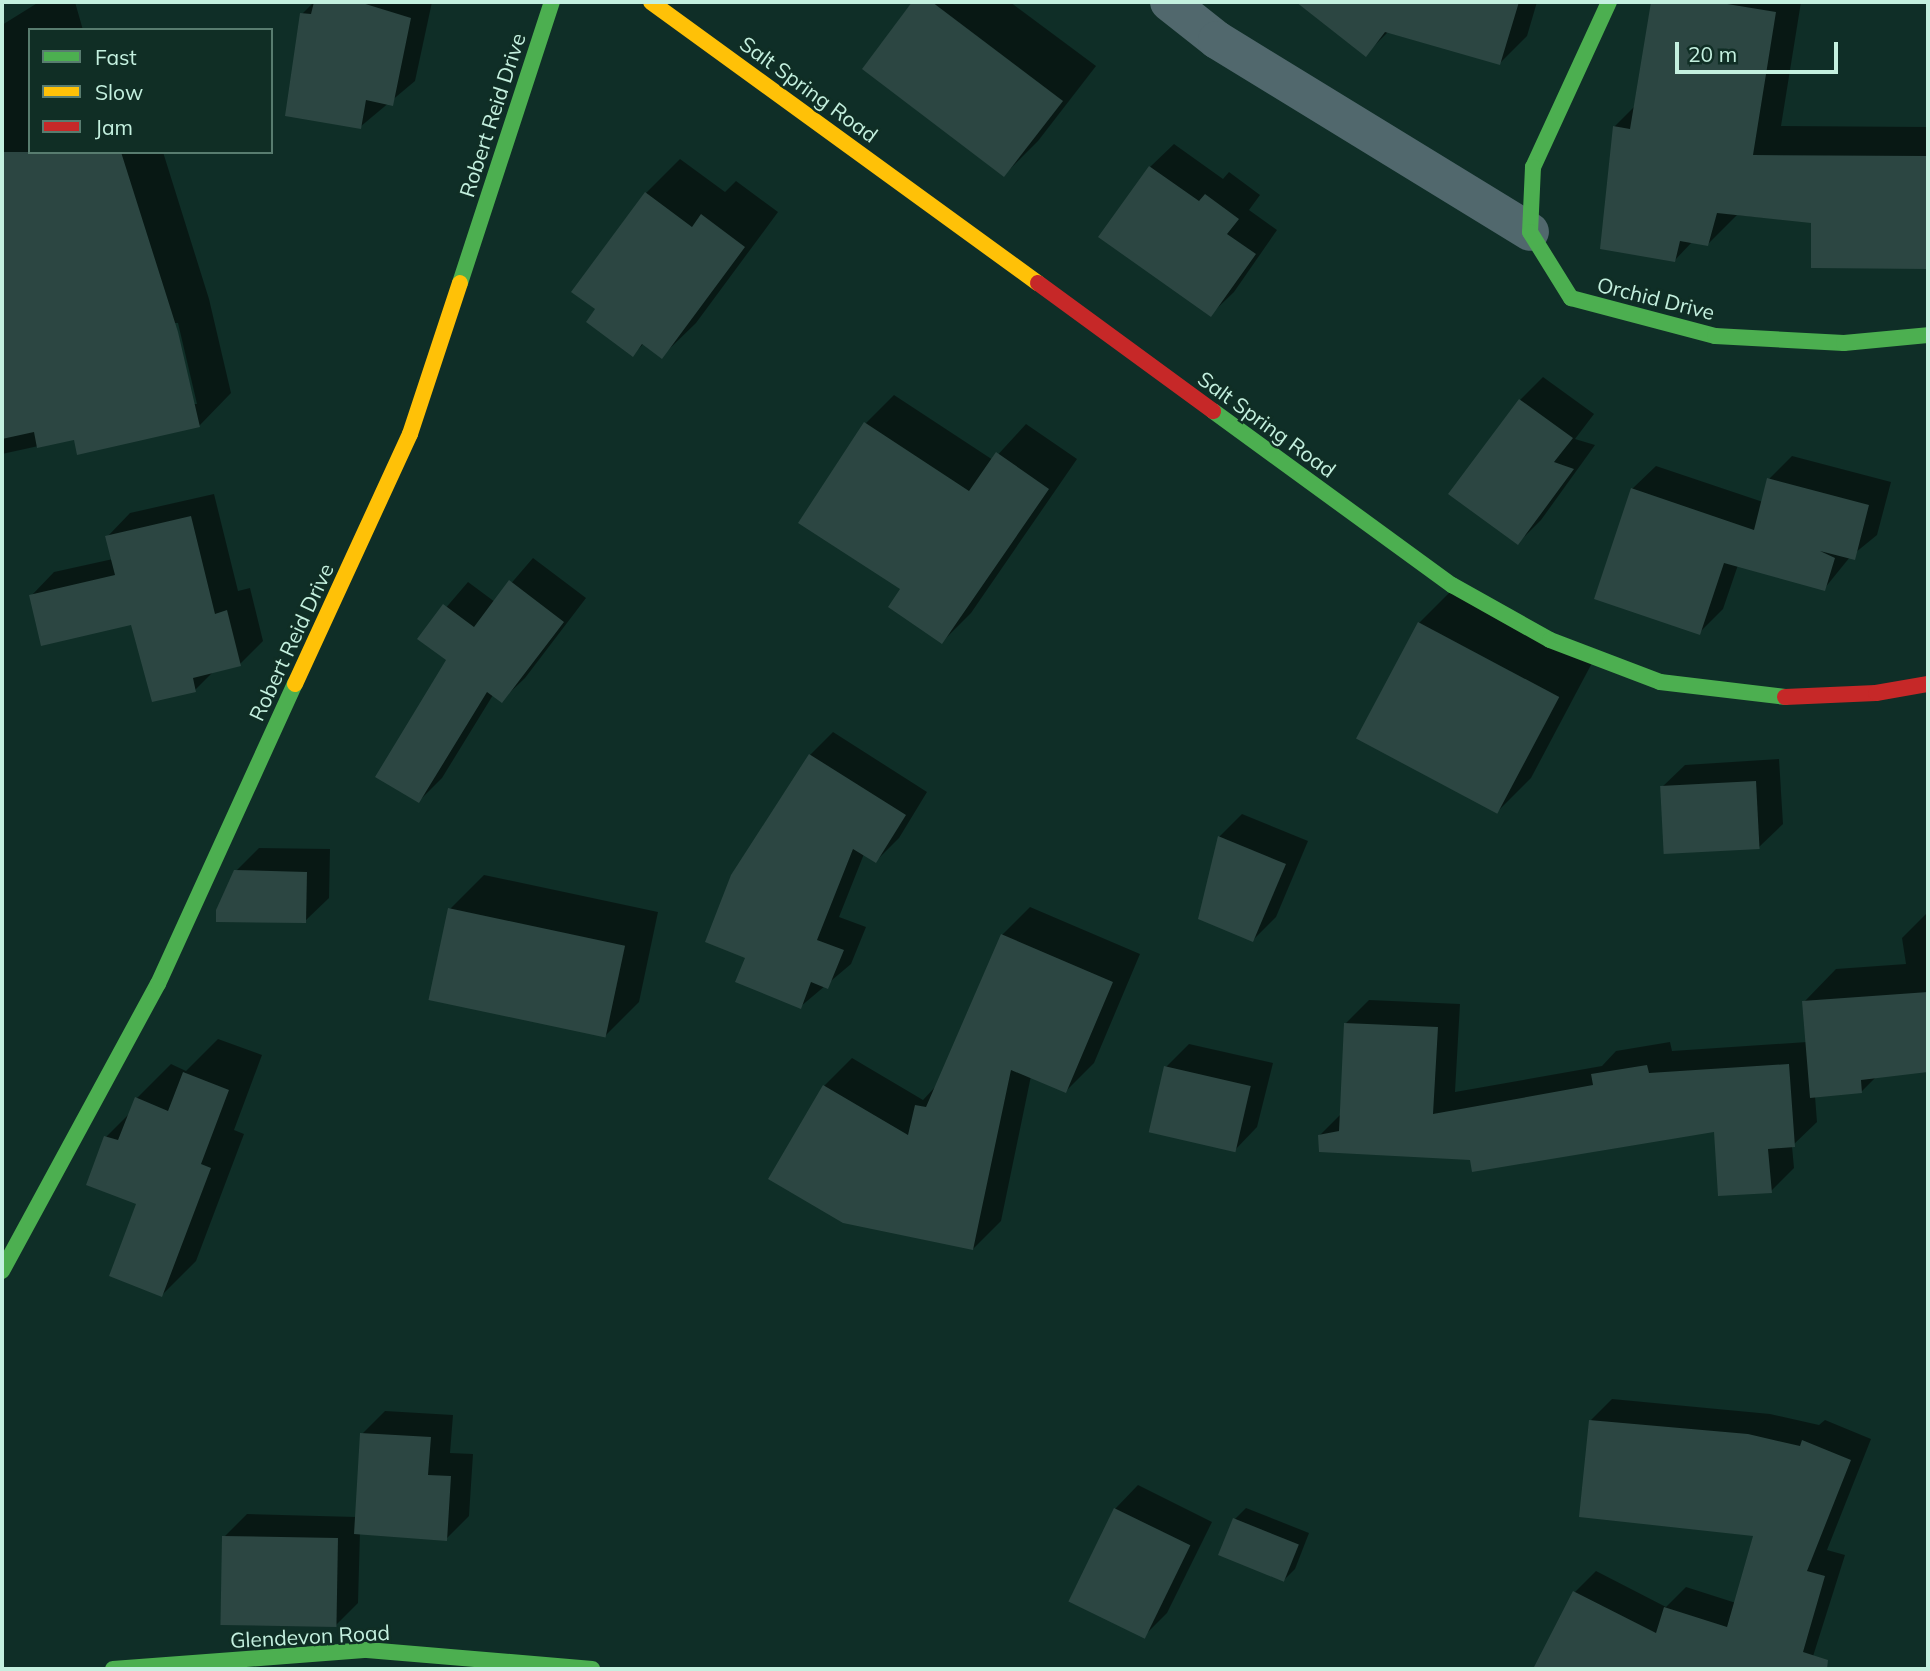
<!DOCTYPE html>
<html>
<head>
<meta charset="utf-8">
<style>
	body { margin:0 }
	#map { position:relative; width:1930px; height:1671px; overflow:hidden; background:#0f2e27; font-family:Mulish,sans-serif }
	div>[style] { position:absolute }
	.shadow>* { inset:0; background:#0007 }
	.building>* { inset:0; background:#2c4642; transform-origin:0 0 }
	.street>* { height:38px; margin:-19px; padding:0 19px; transform-origin:19px; border-radius:19px; background:#51686d }
	.fast>* { height:16px; margin:-8px; padding:0 8px; transform-origin:8px; border-radius:8px; background:#4caf50 }
	.slow>* { height:16px; margin:-8px; padding:0 8px; transform-origin:8px; border-radius:8px; background:#ffc107 }
	.jam>* { height:16px; margin:-8px; padding:0 8px; transform-origin:8px; border-radius:8px; background:#c62828 }
	span { translate:-50% -50%; white-space:nowrap; text-align:center; line-height:1.15; -webkit-text-stroke:5px #102e25; paint-order:stroke }
	.street-label { font-size:21px; color:#c4f0df }
	.frame { position:absolute; inset:0; border:4px solid #c4f0df; pointer-events:none }
	.legend { position:absolute; left:28px; top:28px; width:245px; height:126px; box-sizing:border-box; background:#102e25; border:2px solid #587c6f; margin:0; padding:9px 12px; list-style:none; font-size:21px; color:#c4f0df }
	.legend li { display:flex; align-items:center; gap:14px; height:35px }
	.legend b { width:35px; border:2px solid #587c6f }
	.scale { position:absolute; left:1675px; top:42px; width:163px; height:32px; box-sizing:border-box; border:4px solid #c4f0df; border-top:0; padding-left:9px; font-size:21px; line-height:24px; white-space:nowrap; color:#c4f0df; -webkit-text-stroke:5px #102e25; paint-order:stroke }
</style>
</head>
<body>
<div id="map">
	<div class="shadow">
		<i style="clip-path:polygon(evenodd,39px 2px,75px 2px,83px 30px,30px 30px,30px 152px,163px 152px,209px 299px,231px 393px,199px 426px,75px 438px,2px 454px,2px 25px,39px 2px,174px 323px,178px 323px,197px 404px,193px 404px,174px 323px)"></i>
		<i style="clip-path:polygon(314px 2px,432px 2px,415px 81px,360px 127px,302px 14px)"></i>
		<i style="clip-path:polygon(915px 2px,1010px 2px,1096px 66px,1038px 141px,1004px 175px,864px 68px)"></i>
		<i style="clip-path:polygon(1298px 2px,1537px 2px,1527px 36px,1500px 63px,1389px 31px,1366px 54px)"></i>
		<i style="clip-path:polygon(1652px 2px,1801px 2px,1781px 126px,1928px 127px,1928px 267px,1813px 266px,1813px 222px,1737px 215px,1708px 244px,1693px 241px,1675px 260px,1614px 127px,1635px 106px)"></i>
		<i style="clip-path:polygon(1174px 144px,1223px 179px,1229px 172px,1260px 195px,1249px 210px,1277px 230px,1234px 292px,1210px 315px,1150px 167px)"></i>
		<i style="clip-path:polygon(680px 159px,725px 192px,736px 181px,778px 212px,696px 323px,662px 356px,644px 343px,633px 355px,597px 309px,646px 193px)"></i>
		<i style="clip-path:polygon(1543px 377px,1594px 414px,1575px 439px,1595px 445px,1541px 520px,1518px 543px,1520px 400px)"></i>
		<i style="clip-path:polygon(894px 395px,993px 460px,1026px 424px,1077px 459px,971px 613px,942px 642px,903px 589px,866px 423px)"></i>
		<i style="clip-path:polygon(1792px 456px,1891px 482px,1877px 535px,1850px 557px,1824px 589px,1738px 565px,1723px 609px,1699px 633px,1632px 489px,1656px 466px,1763px 502px,1769px 479px)"></i>
		<i style="clip-path:polygon(214px 494px,238px 591px,250px 588px,263px 641px,240px 664px,215px 670px,195px 690px,132px 623px,31px 596px,54px 572px,113px 559px,107px 537px,130px 513px)"></i>
		<i style="clip-path:polygon(533px 558px,586px 598px,525px 678px,501px 701px,493px 695px,442px 778px,419px 801px,448px 660px,420px 638px,468px 582px,495px 602px)"></i>
		<i style="clip-path:polygon(1453px 589px,1592px 663px,1531px 778px,1497px 812px,1419px 623px)"></i>
		<i style="clip-path:polygon(833px 732px,927px 792px,899px 838px,876px 861px,864px 854px,839px 917px,866px 927px,851px 964px,800px 1007px,747px 957px,810px 755px)"></i>
		<i style="clip-path:polygon(1779px 759px,1783px 824px,1759px 847px,1661px 788px,1685px 765px)"></i>
		<i style="clip-path:polygon(1242px 814px,1308px 841px,1276px 917px,1253px 940px,1219px 837px)"></i>
		<i style="clip-path:polygon(259px 848px,330px 849px,329px 898px,305px 921px,236px 871px)"></i>
		<i style="clip-path:polygon(484px 875px,658px 912px,639px 1002px,605px 1036px,450px 909px)"></i>
		<i style="clip-path:polygon(1030px 907px,1140px 954px,1094px 1063px,1066px 1091px,1031px 1076px,1001px 1221px,973px 1249px,824px 1086px,852px 1058px,923px 1100px,937px 1085px,1002px 935px)"></i>
		<i style="clip-path:polygon(1928px 912px,1928px 1070px,1876px 1077px,1861px 1092px,1815px 1096px,1817px 1122px,1792px 1146px,1794px 1168px,1771px 1191px,1715px 1130px,1472px 1159px,1319px 1136px,1342px 1113px,1346px 1023px,1369px 1000px,1460px 1004px,1455px 1092px,1602px 1066px,1616px 1051px,1670px 1042px,1672px 1051px,1807px 1042px,1804px 1002px,1836px 969px,1906px 964px,1902px 938px)"></i>
		<i style="clip-path:polygon(218px 1039px,262px 1055px,234px 1130px,244px 1134px,196px 1261px,162px 1295px,138px 1203px,88px 1184px,106px 1137px,132px 1111px,137px 1098px,171px 1064px,186px 1071px)"></i>
		<i style="clip-path:polygon(1189px 1044px,1273px 1063px,1257px 1127px,1234px 1151px,1166px 1067px)"></i>
		<i style="clip-path:polygon(1612px 1399px,1770px 1414px,1819px 1425px,1825px 1420px,1871px 1439px,1827px 1550px,1845px 1555px,1809px 1669px,1545px 1669px,1537px 1665px,1575px 1592px,1596px 1571px,1666px 1607px,1686px 1587px,1736px 1603px,1755px 1534px,1591px 1420px)"></i>
		<i style="clip-path:polygon(385px 1411px,453px 1415px,450px 1453px,473px 1454px,469px 1516px,446px 1539px,360px 1532px,358px 1603px,335px 1626px,224px 1537px,247px 1514px,357px 1517px,362px 1434px)"></i>
		<i style="clip-path:polygon(1138px 1485px,1212px 1522px,1167px 1613px,1144px 1636px,1115px 1509px)"></i>
		<i style="clip-path:polygon(1246px 1508px,1309px 1533px,1295px 1569px,1283px 1581px,1235px 1519px)"></i>
	</div>
	<div class="building">
		<i style="clip-path:polygon(314px 2px,359px 2px,411px 18px,393px 106px,366px 100px,361px 129px,285px 116px,300px 13px,311px 14px)"></i>
		<i style="clip-path:polygon(912px 2px,932px 2px,1063px 101px,1004px 177px,862px 69px)"></i>
		<i style="clip-path:polygon(1296px 2px,1519px 2px,1500px 65px,1385px 32px,1366px 57px)"></i>
		<i style="clip-path:polygon(1651px 2px,1715px 2px,1776px 12px,1753px 155px,1928px 156px,1928px 269px,1811px 268px,1811px 223px,1717px 213px,1708px 246px,1680px 241px,1675px 262px,1600px 249px,1613px 126px,1630px 129px)"></i>
		<i style="clip-path:polygon(2px 152px,121px 152px,178px 332px,200px 427px,77px 455px,74px 440px,37px 448px,34px 432px,2px 439px)"></i>
		<i style="clip-path:polygon(1149px 166px,1199px 201px,1205px 194px,1239px 219px,1227px 234px,1256px 254px,1211px 317px,1098px 237px)"></i>
		<i style="clip-path:polygon(645px 192px,692px 227px,701px 214px,745px 247px,662px 359px,642px 344px,633px 357px,586px 322px,595px 309px,571px 292px)"></i>
		<i style="clip-path:polygon(1519px 399px,1573px 438px,1554px 462px,1574px 469px,1518px 545px,1448px 494px)"></i>
		<i style="clip-path:polygon(864px 422px,969px 491px,996px 452px,1049px 489px,942px 644px,888px 607px,900px 589px,798px 523px)"></i>
		<i style="clip-path:polygon(1767px 478px,1869px 505px,1855px 560px,1820px 551px,1835px 558px,1825px 591px,1724px 563px,1700px 635px,1594px 599px,1631px 488px,1754px 530px)"></i>
		<i style="clip-path:polygon(191px 516px,215px 614px,227px 610px,241px 666px,193px 678px,196px 692px,152px 702px,131px 625px,41px 646px,29px 595px,115px 575px,105px 536px)"></i>
		<i style="clip-path:polygon(509px 580px,564px 622px,502px 703px,487px 692px,419px 803px,375px 777px,446px 660px,417px 639px,443px 604px,474px 627px)"></i>
		<i style="left:1418px;top:622px;width:160px;height:132px;rotate:28deg"></i>
		<i style="clip-path:polygon(809px 754px,906px 815px,876px 863px,853px 849px,817px 940px,844px 950px,828px 989px,811px 982px,801px 1009px,735px 982px,745px 958px,705px 942px,731px 875px)"></i>
		<i style="left:1756px;top:781px;width:68px;height:96px;rotate:87deg"></i>
		<i style="clip-path:polygon(1218px 836px,1286px 864px,1253px 942px,1198px 919px)"></i>
		<i style="clip-path:polygon(234px 870px,307px 872px,306px 923px,216px 922px,216px 910px)"></i>
		<i style="left:448px;top:908px;width:181px;height:94px;rotate:12deg"></i>
		<i style="clip-path:polygon(1001px 934px,1113px 982px,1066px 1093px,1011px 1070px,973px 1250px,843px 1223px,768px 1179px,823px 1085px,908px 1135px,915px 1105px,926px 1107px)"></i>
		<i style="clip-path:polygon(1928px 992px,1928px 1072px,1861px 1080px,1862px 1093px,1810px 1098px,1802px 1001px)"></i>
		<i style="clip-path:polygon(1344px 1023px,1438px 1027px,1433px 1114px,1593px 1085px,1591px 1074px,1647px 1065px,1649px 1073px,1789px 1064px,1795px 1147px,1768px 1149px,1772px 1193px,1718px 1196px,1714px 1132px,1472px 1172px,1470px 1160px,1319px 1152px,1318px 1135px,1339px 1131px)"></i>
		<i style="left:1164px;top:1066px;width:89px;height:68px;rotate:13deg"></i>
		<i style="clip-path:polygon(183px 1072px,229px 1090px,201px 1164px,211px 1168px,162px 1297px,109px 1276px,136px 1204px,86px 1185px,104px 1136px,118px 1140px,135px 1097px,168px 1111px)"></i>
		<i style="clip-path:polygon(1589px 1420px,1748px 1434px,1800px 1446px,1802px 1440px,1851px 1460px,1807px 1571px,1825px 1576px,1803px 1652px,1828px 1660px,1827px 1669px,1533px 1669px,1573px 1591px,1656px 1633px,1664px 1607px,1727px 1627px,1753px 1536px,1579px 1517px)"></i>
		<i style="clip-path:polygon(360px 1433px,431px 1437px,428px 1475px,451px 1476px,447px 1541px,354px 1534px)"></i>
		<i style="left:1114px;top:1508px;width:85px;height:104px;rotate:26deg"></i>
		<i style="left:1233px;top:1518px;width:71px;height:40px;rotate:22deg"></i>
		<i style="left:222px;top:1536px;width:116px;height:89px;rotate:1deg"></i>
	</div>
	<div class="street">
		<i style="left:1169px;top:2px;width:61px;rotate:38.4deg"></i>
		<i style="left:1217px;top:40px;width:367px;rotate:31.5deg"></i>
	</div>
	<div class="fast">
		<i style="left:1609px;top:2px;width:182px;rotate:114.7deg"></i>
		<i style="left:1533px;top:167px;width:65px;rotate:92.6deg"></i>
		<i style="left:1530px;top:232px;width:78px;rotate:58.2deg"></i>
		<i style="left:1571px;top:298px;width:149px;rotate:14.8deg"></i>
		<i style="left:1715px;top:336px;width:129px;rotate:3.1deg"></i>
		<i style="left:1844px;top:343px;width:84px;rotate:-5.4deg"></i>
		<i style="left:460px;top:283px;width:296px;rotate:-71.9deg"></i>
		<i style="left:1213px;top:411px;width:296px;rotate:36.1deg"></i>
		<i style="left:1452px;top:585px;width:112px;rotate:29.3deg"></i>
		<i style="left:1550px;top:640px;width:118px;rotate:20.9deg"></i>
		<i style="left:1660px;top:682px;width:126px;rotate:6.8deg"></i>
		<i style="left:2px;top:1271px;width:327px;rotate:-61.5deg"></i>
		<i style="left:158px;top:984px;width:330px;rotate:-65.5deg"></i>
		<i style="left:113px;top:1669px;width:255px;rotate:-4.3deg"></i>
		<i style="left:367px;top:1650px;width:226px;rotate:4.8deg"></i>
	</div>
	<div class="slow">
		<i style="left:651px;top:2px;width:478px;rotate:36deg"></i>
		<i style="left:295px;top:684px;width:275px;rotate:-65.3deg"></i>
		<i style="left:410px;top:434px;width:159px;rotate:-71.7deg"></i>
	</div>
	<div class="jam">
		<i style="left:1038px;top:283px;width:217px;rotate:36.2deg"></i>
		<i style="left:1785px;top:697px;width:91px;rotate:-2.5deg"></i>
		<i style="left:1876px;top:693px;width:53px;rotate:-9.8deg"></i>
	</div>
	<div class="street-label">
		<span style="left:809px;top:89px;rotate:36deg">Salt Spring Road</span>
		<span style="left:492px;top:115px;rotate:-72deg">Robert Reid Drive</span>
		<span style="left:1656px;top:298px;rotate:14deg">Orchid Drive</span>
		<span style="left:1267px;top:424px;rotate:36deg">Salt Spring Road</span>
		<span style="left:291px;top:642px;rotate:-65deg">Robert Reid Drive</span>
		<span style="left:310px;top:1636px;rotate:-3deg">Glendevon Road</span>
	</div>
	<div class="frame"></div>
	<ul class="legend">
	<li><b style="height:9px;background:#4caf50"></b>Fast</li>
	<li><b style="height:9px;background:#ffc107"></b>Slow</li>
	<li><b style="height:9px;background:#c62828"></b>Jam</li>
	</ul>
	<div class="scale">20 m</div>
</div>
</body>
</html>
